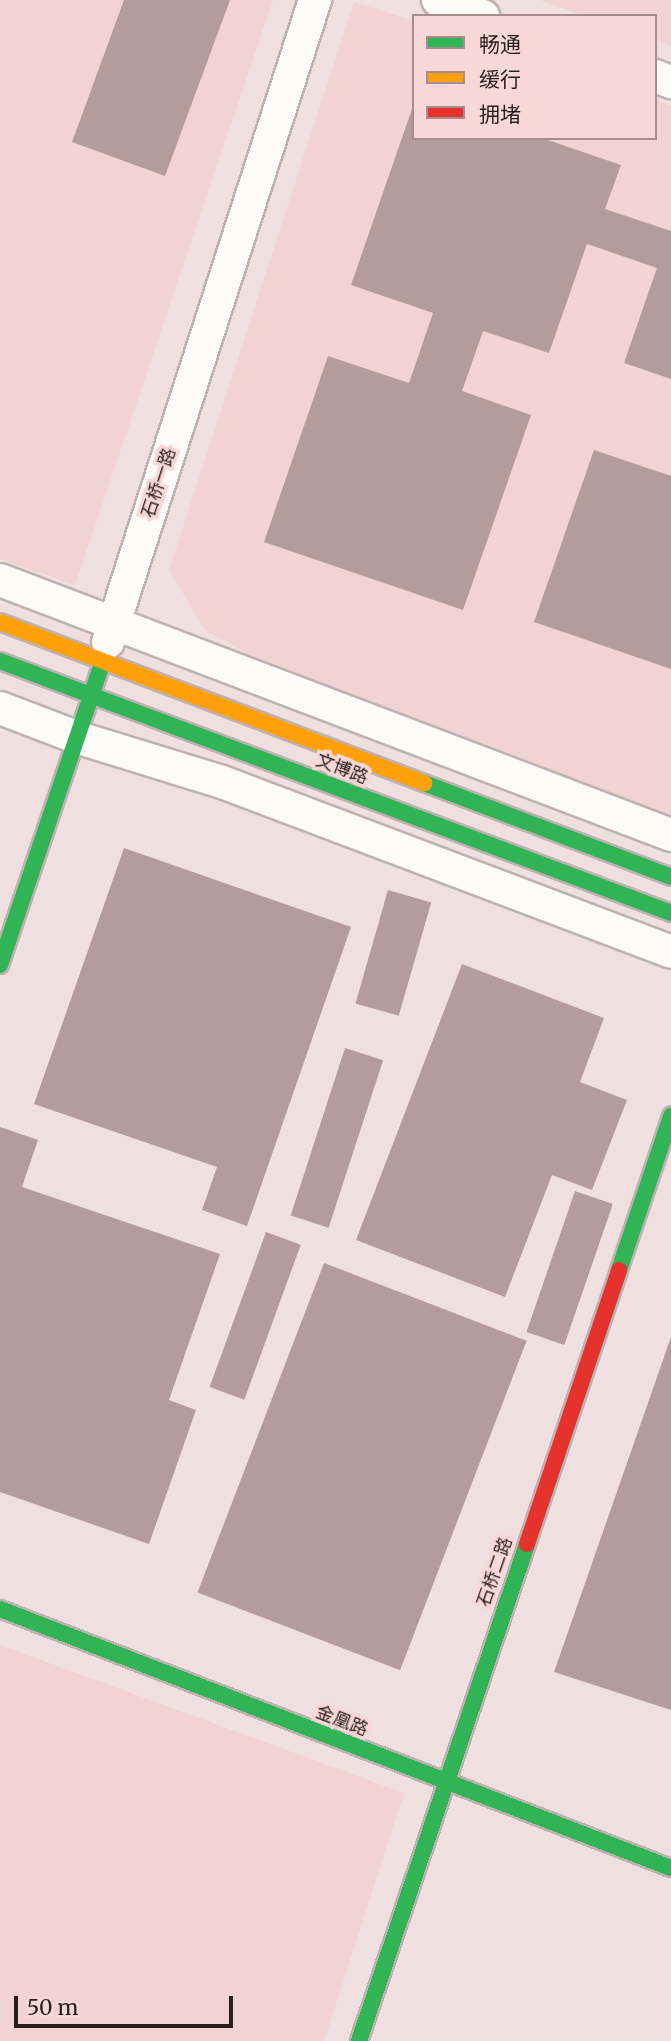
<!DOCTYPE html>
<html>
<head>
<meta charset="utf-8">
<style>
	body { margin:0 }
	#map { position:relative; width:671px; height:2041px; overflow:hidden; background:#f0dfdf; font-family:Merriweather,"Noto Sans SC",serif }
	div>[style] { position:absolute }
	.built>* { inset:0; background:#f1d3d3 }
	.building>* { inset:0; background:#b49c9d; transform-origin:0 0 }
	.roads { filter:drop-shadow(2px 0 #beb1b1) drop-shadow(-2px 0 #beb1b1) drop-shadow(0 2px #beb1b1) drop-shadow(0 -2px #beb1b1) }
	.street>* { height:32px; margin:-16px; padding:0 16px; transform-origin:16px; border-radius:16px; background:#fdfafa }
	.fast>* { height:16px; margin:-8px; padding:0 8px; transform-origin:8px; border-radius:8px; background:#30b455 }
	.slow>* { height:16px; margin:-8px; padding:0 8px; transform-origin:8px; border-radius:8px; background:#ff9f0a }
	.jam>* { height:16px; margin:-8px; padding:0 8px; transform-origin:8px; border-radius:8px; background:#e5322d }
	span { translate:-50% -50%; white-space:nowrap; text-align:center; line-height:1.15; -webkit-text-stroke:7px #f8d7d7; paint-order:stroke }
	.street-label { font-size:18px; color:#291e1e }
	.legend { position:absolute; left:412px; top:14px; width:245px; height:126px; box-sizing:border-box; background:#f8d7d7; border:2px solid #a58d8d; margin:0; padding:9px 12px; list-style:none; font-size:21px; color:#291e1e }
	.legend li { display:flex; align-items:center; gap:14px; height:35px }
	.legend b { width:35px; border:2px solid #a58d8d }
	.scale { position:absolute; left:14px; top:1996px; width:219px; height:32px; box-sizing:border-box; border:4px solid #291e1e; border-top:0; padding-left:9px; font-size:21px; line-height:24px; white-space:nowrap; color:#291e1e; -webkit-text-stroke:5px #f8d7d7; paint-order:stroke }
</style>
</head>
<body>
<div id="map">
	<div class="built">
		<i style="clip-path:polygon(0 0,273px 0,75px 585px,0 559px)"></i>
		<i style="clip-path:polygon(540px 0,671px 0,671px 46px,655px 40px,655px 16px,585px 16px)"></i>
		<i style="clip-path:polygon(354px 2px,414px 21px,414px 138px,655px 138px,655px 100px,671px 106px,671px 818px,252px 656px,205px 630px,169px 570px)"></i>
		<i style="clip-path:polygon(0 1645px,404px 1793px,324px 2041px,0 2041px)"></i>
	</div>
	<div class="building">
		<i style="clip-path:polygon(124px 0,230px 0,165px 176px,72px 142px)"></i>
		<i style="clip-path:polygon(413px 106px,414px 138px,542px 138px,621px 165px,605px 209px,671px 231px,671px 379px,624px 363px,657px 268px,587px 244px,549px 353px,483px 331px,462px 391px,531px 415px,463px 610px,264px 542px,328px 356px,409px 383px,433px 313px,351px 285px)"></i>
		<i style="clip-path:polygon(594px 450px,671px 476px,671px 669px,534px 622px)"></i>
		<i style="clip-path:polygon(124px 848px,351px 927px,247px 1226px,202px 1210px,217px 1167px,34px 1104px)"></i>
		<i style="left:388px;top:890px;width:45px;height:118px;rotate:16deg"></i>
		<i style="clip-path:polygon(462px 964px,604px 1018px,580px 1082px,627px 1100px,592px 1190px,552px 1175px,505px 1297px,356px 1240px)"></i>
		<i style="left:345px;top:1048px;width:40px;height:176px;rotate:18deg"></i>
		<i style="clip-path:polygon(0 1127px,38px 1140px,22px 1187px,220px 1254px,169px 1400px,196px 1410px,149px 1544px,0 1492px)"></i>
		<i style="left:575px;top:1191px;width:40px;height:149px;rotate:19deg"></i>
		<i style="left:266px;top:1232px;width:37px;height:165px;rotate:20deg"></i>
		<i style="left:324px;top:1263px;width:217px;height:353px;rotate:21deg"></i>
		<i style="clip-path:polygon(671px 1337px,671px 1710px,554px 1672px)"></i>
	</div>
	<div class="roads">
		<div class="street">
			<i style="left:438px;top:0;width:48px;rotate:19.6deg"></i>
			<i style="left:655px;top:76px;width:17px;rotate:21deg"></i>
			<i style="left:0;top:580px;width:718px;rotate:20.81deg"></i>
			<i style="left:108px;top:642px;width:675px;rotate:-72.13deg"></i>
			<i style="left:0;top:708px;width:85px;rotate:20.8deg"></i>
			<i style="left:79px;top:738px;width:150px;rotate:17.1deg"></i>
			<i style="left:222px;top:782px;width:480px;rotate:20.7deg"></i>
		</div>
		<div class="fast">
			<i style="left:0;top:661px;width:717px;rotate:20.58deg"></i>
			<i style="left:424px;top:783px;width:264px;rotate:20.8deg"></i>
			<i style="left:0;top:965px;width:311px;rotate:-71.3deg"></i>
			<i style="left:619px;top:1270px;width:163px;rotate:-71.3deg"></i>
			<i style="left:0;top:1609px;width:719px;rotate:21.11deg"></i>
			<i style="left:359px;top:2041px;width:525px;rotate:-71.32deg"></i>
		</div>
		<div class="slow">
			<i style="left:0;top:622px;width:454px;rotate:20.8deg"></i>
		</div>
		<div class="jam">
			<i style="left:527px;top:1544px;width:289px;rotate:-71.4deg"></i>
		</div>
	</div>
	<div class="street-label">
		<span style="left:159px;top:483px;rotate:-72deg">石桥一路</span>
		<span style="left:342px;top:769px;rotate:21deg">文博路</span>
		<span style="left:495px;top:1572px;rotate:-71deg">石桥二路</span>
		<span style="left:342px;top:1721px;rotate:21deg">金凰路</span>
	</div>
	<ul class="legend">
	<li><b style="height:9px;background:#30b455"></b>畅通</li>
	<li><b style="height:9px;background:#ff9f0a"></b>缓行</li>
	<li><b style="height:9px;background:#e5322d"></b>拥堵</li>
	</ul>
	<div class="scale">50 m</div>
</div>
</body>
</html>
